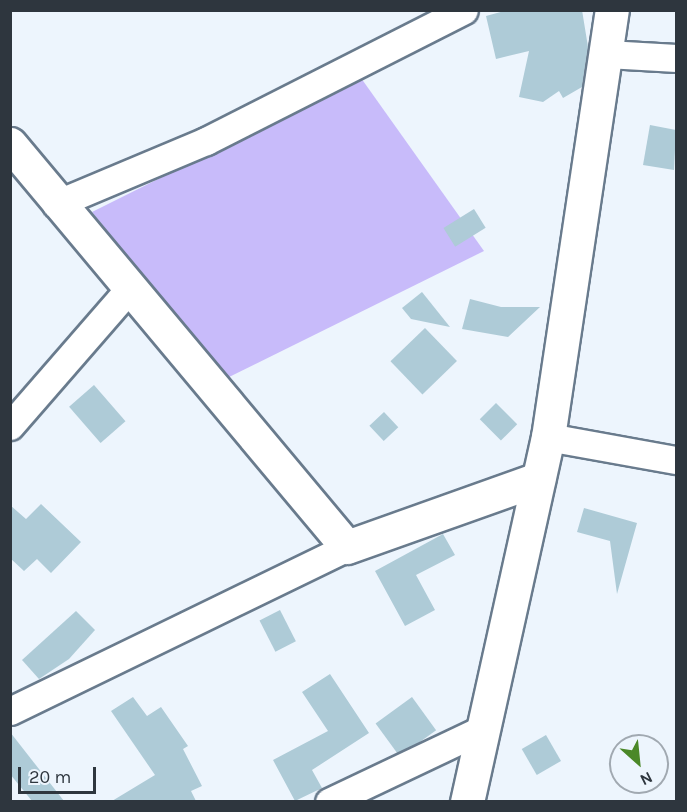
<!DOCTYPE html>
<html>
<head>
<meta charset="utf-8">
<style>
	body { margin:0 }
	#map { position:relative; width:687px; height:812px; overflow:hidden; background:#edf5fd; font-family:Karla,sans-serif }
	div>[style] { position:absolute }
	.green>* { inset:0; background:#c8bbfa }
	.building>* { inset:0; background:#aecbd7; transform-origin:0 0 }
	.roads { filter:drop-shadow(2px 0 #697b8d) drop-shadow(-2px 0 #697b8d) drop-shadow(0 2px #697b8d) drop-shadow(0 -2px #697b8d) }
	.minor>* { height:27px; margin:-13.5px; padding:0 13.5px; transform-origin:13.5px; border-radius:13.5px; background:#fff }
	.tertiary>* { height:33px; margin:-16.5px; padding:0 16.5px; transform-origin:16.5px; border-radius:16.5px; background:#fff }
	span { translate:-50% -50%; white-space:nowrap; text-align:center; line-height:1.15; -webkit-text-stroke:4.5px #edf5fd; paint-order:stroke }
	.frame { position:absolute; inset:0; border:12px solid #2e363e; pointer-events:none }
	.north { position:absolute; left:609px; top:734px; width:60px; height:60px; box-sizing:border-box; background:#edf5fd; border:2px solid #a1a9b1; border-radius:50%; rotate:153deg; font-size:16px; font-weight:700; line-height:24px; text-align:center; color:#2e363e }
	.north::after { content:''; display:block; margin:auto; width:21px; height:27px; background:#4b8828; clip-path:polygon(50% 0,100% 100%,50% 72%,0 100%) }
	.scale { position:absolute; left:18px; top:767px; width:78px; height:27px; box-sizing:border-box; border:3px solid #2e363e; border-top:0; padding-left:8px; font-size:18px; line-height:21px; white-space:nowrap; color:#2e363e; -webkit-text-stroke:4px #edf5fd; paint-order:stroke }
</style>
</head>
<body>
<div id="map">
	<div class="green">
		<i style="clip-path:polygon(361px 78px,484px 251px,225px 379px,92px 212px)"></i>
	</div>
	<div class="building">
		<i style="clip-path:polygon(508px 10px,582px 10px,588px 47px,582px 87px,563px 98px,559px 91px,543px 102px,519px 97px,529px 51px,496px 59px,486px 16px)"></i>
		<i style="clip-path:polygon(650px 125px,676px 130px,674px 170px,643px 165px)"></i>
		<i style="left:474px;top:209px;width:22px;height:36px;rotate:58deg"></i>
		<i style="clip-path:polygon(422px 292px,450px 327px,411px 319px,402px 308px)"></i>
		<i style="clip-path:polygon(470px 299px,501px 307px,540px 307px,508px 337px,462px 329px)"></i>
		<i style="left:425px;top:328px;width:46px;height:48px;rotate:46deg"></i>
		<i style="left:94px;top:385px;width:48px;height:33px;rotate:49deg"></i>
		<i style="left:496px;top:403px;width:30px;height:23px;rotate:45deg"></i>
		<i style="left:384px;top:412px;width:21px;height:20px;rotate:47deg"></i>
		<i style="clip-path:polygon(41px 504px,81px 542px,51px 573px,37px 559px,24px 571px,10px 558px,10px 505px,26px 519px)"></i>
		<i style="clip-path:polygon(584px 508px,637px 523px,617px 594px,610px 541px,577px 532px)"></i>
		<i style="clip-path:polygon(443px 534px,455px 555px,416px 575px,435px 610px,405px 626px,375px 571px)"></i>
		<i style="left:280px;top:610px;width:35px;height:23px;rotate:63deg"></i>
		<i style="clip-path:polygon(76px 611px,95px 630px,69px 659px,39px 679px,22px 660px)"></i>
		<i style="clip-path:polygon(330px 674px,369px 733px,312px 770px,322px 788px,295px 801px,273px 760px,328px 731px,302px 692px)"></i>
		<i style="clip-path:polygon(133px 697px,147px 716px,161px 707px,188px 746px,183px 749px,202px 786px,191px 791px,196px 801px,112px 801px,155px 775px,111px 711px)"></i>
		<i style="left:412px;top:697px;width:41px;height:45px;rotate:54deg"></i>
		<i style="clip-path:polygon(10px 732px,64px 801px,32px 801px,10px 774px)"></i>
		<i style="left:546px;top:735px;width:30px;height:28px;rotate:60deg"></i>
	</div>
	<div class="roads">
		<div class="minor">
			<i style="left:607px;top:54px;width:69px;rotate:3.3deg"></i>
			<i style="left:56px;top:204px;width:163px;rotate:-22.8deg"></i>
			<i style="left:206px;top:141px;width:289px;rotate:-26.9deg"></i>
			<i style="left:10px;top:426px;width:184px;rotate:-49deg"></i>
			<i style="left:548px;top:437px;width:130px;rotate:10.2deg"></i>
			<i style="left:10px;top:711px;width:375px;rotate:-25.9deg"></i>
			<i style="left:329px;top:802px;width:173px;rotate:-25.4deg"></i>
		</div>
		<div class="tertiary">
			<i style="left:10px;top:144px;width:525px;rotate:50.1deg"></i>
			<i style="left:347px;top:547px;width:203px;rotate:-19.6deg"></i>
			<i style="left:467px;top:802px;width:374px;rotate:-77.5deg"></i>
			<i style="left:548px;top:437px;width:432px;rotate:-81.5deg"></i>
		</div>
	</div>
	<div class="frame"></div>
	<div class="north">N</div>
	<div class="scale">20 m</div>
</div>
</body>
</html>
